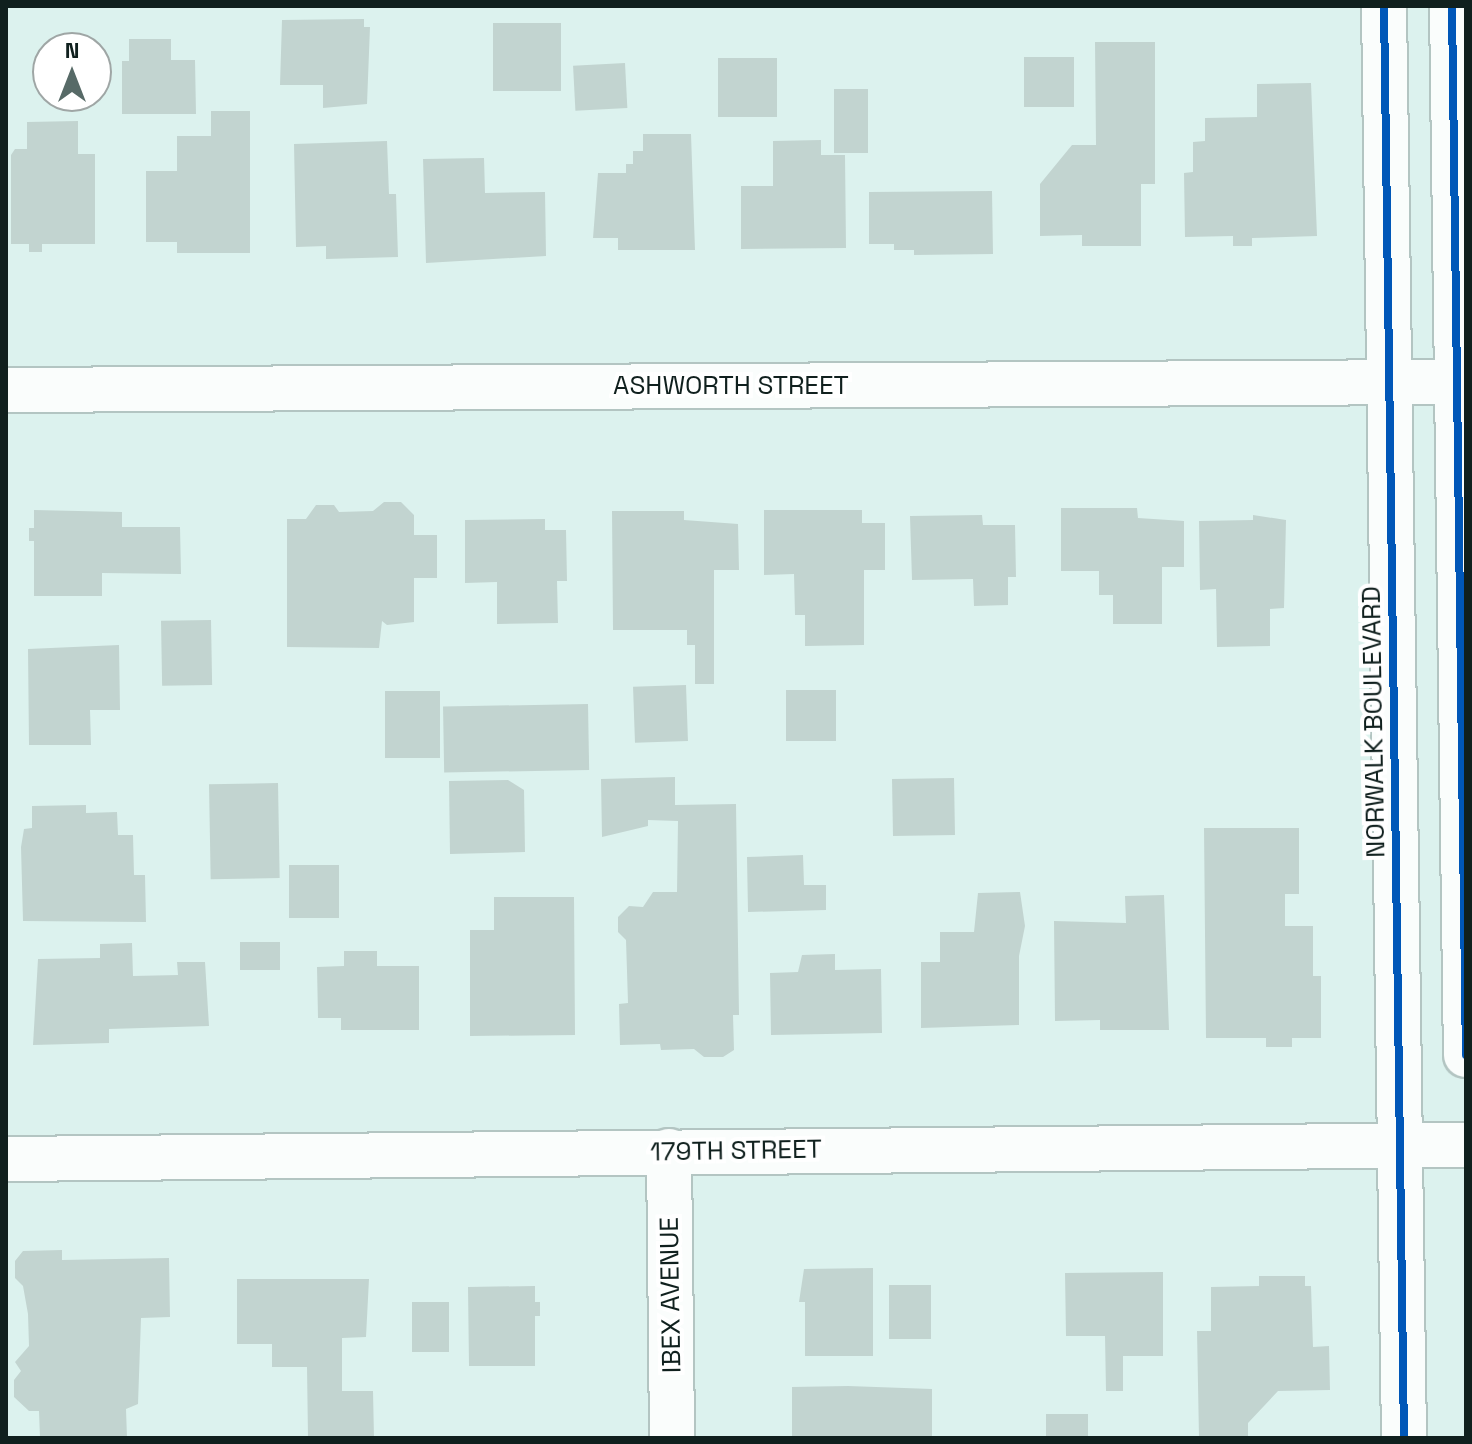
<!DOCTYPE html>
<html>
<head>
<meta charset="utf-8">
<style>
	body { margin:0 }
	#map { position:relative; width:1472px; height:1444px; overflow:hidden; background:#dcf2ee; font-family:"Space Grotesk",sans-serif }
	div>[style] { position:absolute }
	.building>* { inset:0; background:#c2d4d0; transform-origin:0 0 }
	.roads { filter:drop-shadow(2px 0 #b3c5c2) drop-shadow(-2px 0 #b3c5c2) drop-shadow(0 2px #b3c5c2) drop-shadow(0 -2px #b3c5c2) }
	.street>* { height:44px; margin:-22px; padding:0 22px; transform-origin:22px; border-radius:22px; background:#fafdfc }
	.secondary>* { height:44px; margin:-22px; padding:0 22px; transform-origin:22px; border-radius:22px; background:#fafdfc }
	.cycleway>* { height:8px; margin:-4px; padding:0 4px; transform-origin:4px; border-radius:4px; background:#0057b8 }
	span { translate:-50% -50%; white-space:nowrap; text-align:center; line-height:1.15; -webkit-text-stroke:8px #fff; paint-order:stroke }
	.street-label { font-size:26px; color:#10201e }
	.frame { position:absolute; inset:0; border:8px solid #10201e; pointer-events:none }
	.north { position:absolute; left:32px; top:32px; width:80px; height:80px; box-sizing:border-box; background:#fff; border:2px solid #9fa6a5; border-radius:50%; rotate:0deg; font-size:22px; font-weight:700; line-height:32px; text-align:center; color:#10201e }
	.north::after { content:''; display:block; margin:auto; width:28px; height:36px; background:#576a67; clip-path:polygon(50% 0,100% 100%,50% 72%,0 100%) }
</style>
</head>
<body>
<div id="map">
	<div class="building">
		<i style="clip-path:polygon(364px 19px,364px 27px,370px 27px,367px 104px,323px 108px,323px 85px,280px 85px,282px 20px)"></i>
		<i style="left:493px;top:23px;width:68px;height:68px"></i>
		<i style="clip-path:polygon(129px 39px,171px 39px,171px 60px,195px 60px,196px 114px,122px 114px,122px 61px,129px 61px)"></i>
		<i style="clip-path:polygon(1095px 42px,1155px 42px,1155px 184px,1141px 184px,1141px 246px,1082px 246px,1082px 235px,1040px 236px,1040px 184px,1072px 145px,1096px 145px)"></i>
		<i style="left:1074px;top:57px;width:50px;height:50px;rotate:90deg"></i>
		<i style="left:777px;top:58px;width:59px;height:59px;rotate:90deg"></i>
		<i style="left:625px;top:63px;width:45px;height:52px;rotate:87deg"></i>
		<i style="clip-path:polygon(1311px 83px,1317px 236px,1252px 238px,1252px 246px,1233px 246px,1233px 236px,1185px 237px,1184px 173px,1193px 172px,1193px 142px,1205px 141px,1205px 118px,1257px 117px,1257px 84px)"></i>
		<i style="left:834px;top:89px;width:34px;height:64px"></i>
		<i style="clip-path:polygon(211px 111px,250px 111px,250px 253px,177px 253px,177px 242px,146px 242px,146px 171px,177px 171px,177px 136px,211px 136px)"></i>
		<i style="clip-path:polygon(78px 121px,78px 154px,95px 154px,95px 244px,42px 244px,42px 252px,29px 252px,29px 244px,11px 244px,11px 155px,15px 149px,27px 149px,27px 122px)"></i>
		<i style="clip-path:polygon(643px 134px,691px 134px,695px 250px,618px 250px,618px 238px,593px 238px,598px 173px,626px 173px,626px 164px,633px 164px,633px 151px,643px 151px)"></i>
		<i style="clip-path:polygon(821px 140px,821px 155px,845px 155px,846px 248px,741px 249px,741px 186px,773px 186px,773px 141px)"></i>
		<i style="clip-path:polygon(387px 141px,389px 194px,396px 194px,398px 257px,326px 259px,326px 246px,296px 247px,294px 144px)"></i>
		<i style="clip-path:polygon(484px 158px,485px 193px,545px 192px,546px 256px,426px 263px,423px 159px)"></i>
		<i style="clip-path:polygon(992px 191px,993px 254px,914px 255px,914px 250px,894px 250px,894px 244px,869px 244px,869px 192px)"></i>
		<i style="clip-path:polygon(384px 502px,401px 502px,414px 515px,414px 535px,437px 535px,437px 578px,414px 578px,414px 622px,387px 625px,382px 621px,379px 648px,287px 647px,287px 519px,306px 519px,316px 505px,334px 505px,339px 512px,373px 511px)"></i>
		<i style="clip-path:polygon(1061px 508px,1137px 508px,1138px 518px,1184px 521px,1184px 567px,1162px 567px,1162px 624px,1113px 624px,1113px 595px,1099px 595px,1099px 571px,1061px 571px)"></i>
		<i style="clip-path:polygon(34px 510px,122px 512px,122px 527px,180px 527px,181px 574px,102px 573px,102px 596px,34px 596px,34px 541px,29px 541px,29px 528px,34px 528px)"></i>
		<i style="clip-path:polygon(764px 510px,862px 510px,862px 523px,885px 523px,885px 570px,864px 570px,864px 645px,805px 646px,805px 615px,795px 615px,794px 574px,764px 575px)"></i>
		<i style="clip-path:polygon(612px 511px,684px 511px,684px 520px,738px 524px,739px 570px,714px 570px,714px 684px,695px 684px,695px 645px,687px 645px,687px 630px,613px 630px)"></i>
		<i style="clip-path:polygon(982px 515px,983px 525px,1015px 525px,1016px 577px,1008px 577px,1008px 605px,974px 606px,973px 579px,912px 580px,910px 516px)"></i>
		<i style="clip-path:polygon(1253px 515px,1286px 520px,1284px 608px,1270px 609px,1270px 646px,1217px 647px,1216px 589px,1200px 590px,1199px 521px,1253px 520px)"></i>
		<i style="clip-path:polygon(545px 519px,545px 530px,566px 530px,567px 581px,557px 581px,558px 623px,497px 624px,497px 582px,465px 583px,465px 520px)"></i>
		<i style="left:211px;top:620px;width:65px;height:50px;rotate:89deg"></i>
		<i style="clip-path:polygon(119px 645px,120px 710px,90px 710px,91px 745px,29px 745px,28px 649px)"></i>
		<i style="left:686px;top:685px;width:56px;height:53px;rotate:88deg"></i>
		<i style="left:786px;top:690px;width:50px;height:51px"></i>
		<i style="left:440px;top:691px;width:67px;height:55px;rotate:90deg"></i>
		<i style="left:588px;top:704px;width:66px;height:145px;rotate:89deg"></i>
		<i style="clip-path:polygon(675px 777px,675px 805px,736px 804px,739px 1015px,733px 1015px,734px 1050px,723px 1057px,704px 1057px,694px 1049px,661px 1050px,660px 1044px,620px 1045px,619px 1004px,628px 1003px,626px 940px,618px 932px,618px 917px,629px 906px,643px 907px,653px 892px,677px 892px,678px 821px,648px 820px,648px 826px,602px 837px,601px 779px)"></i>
		<i style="left:954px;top:778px;width:57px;height:62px;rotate:89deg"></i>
		<i style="clip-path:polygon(508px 780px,524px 790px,525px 852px,450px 854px,449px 781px)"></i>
		<i style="left:278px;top:783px;width:95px;height:69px;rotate:89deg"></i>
		<i style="clip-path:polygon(86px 805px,86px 813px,117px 812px,118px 835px,133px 835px,134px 875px,145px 875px,146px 922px,23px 921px,21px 847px,24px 829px,32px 828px,32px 806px)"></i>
		<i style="clip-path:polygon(1204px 828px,1299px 828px,1299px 894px,1285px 894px,1285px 926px,1313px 926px,1313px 976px,1321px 976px,1321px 1038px,1292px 1038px,1292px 1047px,1266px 1047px,1266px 1038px,1206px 1038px)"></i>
		<i style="clip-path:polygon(803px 855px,804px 885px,826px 885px,826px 910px,748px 912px,747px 857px)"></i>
		<i style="left:289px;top:865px;width:50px;height:53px"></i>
		<i style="clip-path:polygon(1020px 892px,1025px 926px,1019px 956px,1019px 1025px,921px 1028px,921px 962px,940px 962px,940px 932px,974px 932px,978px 893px)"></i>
		<i style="clip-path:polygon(1164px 895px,1169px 1030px,1100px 1030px,1100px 1020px,1055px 1021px,1054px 921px,1126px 923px,1125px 896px)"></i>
		<i style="clip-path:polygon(494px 897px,574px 897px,575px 1035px,470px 1036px,470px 930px,494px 930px)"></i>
		<i style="left:280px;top:942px;width:28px;height:40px;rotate:90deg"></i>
		<i style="clip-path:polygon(132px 943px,133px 976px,178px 975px,177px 962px,205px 962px,209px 1026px,109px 1029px,109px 1043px,33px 1045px,38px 959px,100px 958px,100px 944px)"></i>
		<i style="clip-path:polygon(344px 951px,377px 951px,377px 966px,419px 966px,419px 1030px,341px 1030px,341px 1018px,318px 1018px,317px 967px,344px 966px)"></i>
		<i style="clip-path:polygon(835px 954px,835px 970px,881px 969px,882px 1033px,771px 1035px,770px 973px,798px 972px,802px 955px)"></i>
		<i style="clip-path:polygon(62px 1250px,62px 1260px,169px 1258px,170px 1317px,141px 1318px,138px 1404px,126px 1409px,127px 1438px,40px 1438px,39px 1411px,29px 1411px,14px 1397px,14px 1380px,21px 1371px,15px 1362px,29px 1346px,28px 1314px,23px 1286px,15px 1278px,15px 1261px,23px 1251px)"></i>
		<i style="clip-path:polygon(873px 1268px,873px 1356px,805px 1356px,805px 1302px,799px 1302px,804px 1269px)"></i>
		<i style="clip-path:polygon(1163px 1272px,1163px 1356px,1123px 1356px,1123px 1391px,1106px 1391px,1105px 1336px,1066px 1336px,1065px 1273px)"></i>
		<i style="clip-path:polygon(1259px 1276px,1305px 1276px,1305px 1286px,1311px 1286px,1313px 1347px,1329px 1346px,1330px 1390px,1278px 1391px,1248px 1423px,1248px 1438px,1199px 1438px,1197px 1331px,1211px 1331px,1211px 1287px,1259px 1286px)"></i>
		<i style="clip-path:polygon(237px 1279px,369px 1279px,366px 1337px,342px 1338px,342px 1391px,373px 1391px,374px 1438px,308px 1438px,307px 1367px,272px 1367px,272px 1344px,237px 1344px)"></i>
		<i style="left:889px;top:1285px;width:42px;height:54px"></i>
		<i style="clip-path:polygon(535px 1286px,535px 1302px,540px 1302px,540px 1316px,535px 1316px,535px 1366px,469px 1366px,468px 1287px)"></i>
		<i style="left:449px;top:1302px;width:50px;height:37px;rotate:90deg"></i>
		<i style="clip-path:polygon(848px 1386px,932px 1389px,932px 1438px,792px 1438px,792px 1387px)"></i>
		<i style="left:1046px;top:1414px;width:42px;height:24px"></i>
	</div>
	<div class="roads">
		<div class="street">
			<i style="left:6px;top:390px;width:1451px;rotate:-0.32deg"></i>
			<i style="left:669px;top:1151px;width:287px;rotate:89.4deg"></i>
			<i style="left:6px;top:1159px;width:1460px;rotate:-0.55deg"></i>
		</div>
		<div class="secondary">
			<i style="left:1384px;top:6px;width:1432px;rotate:89.2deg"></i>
			<i style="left:1452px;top:6px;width:1049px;rotate:89.24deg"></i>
		</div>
	</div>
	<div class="cycleway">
		<i style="left:1384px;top:6px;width:1432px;rotate:89.2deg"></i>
		<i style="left:1452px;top:6px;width:1049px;rotate:89.24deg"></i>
	</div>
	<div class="street-label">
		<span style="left:731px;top:386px">ASHWORTH STREET</span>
		<span style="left:1374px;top:722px;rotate:-91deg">NORWALK BOULEVARD</span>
		<span style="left:736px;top:1151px;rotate:-1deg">179TH STREET</span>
		<span style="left:671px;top:1295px;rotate:-91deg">IBEX AVENUE</span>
	</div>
	<div class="frame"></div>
	<div class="north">N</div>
</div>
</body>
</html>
